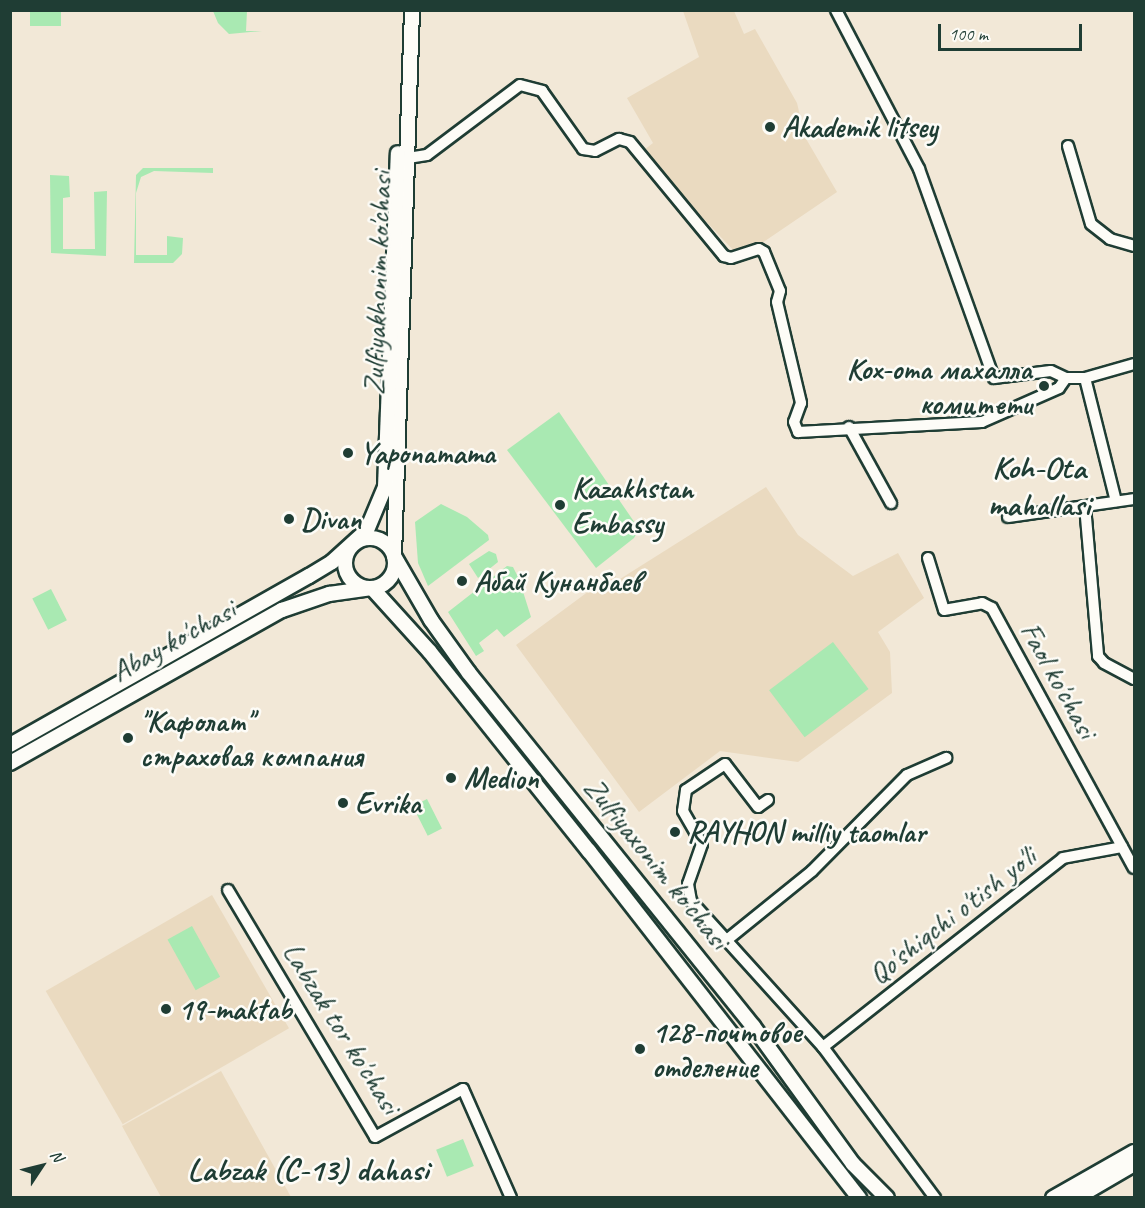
<!DOCTYPE html>
<html>
<head>
<meta charset="utf-8">
<style>
	body { margin:0 }
	#map { position:relative; width:1145px; height:1208px; overflow:hidden; background:#f2e8d7; font-family:Caveat,sans-serif }
	div>[style] { position:absolute }
	.built>* { inset:0; background:#eadac0; transform-origin:0 0 }
	.green>* { inset:0; background:#a9e9b2; transform-origin:0 0 }
	.roads { filter:drop-shadow(2px 0 #1f3d34) drop-shadow(-2px 0 #1f3d34) drop-shadow(0 2px #1f3d34) drop-shadow(0 -2px #1f3d34) }
	.minor>* { height:10px; margin:-5px; padding:0 5px; transform-origin:5px; border-radius:5px; background:#fdfcf7 }
	.major>* { height:14px; margin:-7px; padding:0 7px; transform-origin:7px; border-radius:7px; background:#fdfcf7 }
	.major>.ring { margin:-7px; padding:0; box-sizing:content-box; background:none; border:14px solid #fdfcf7; border-radius:50% }
	.dots>* { width:16px; height:16px; translate:-50% -50%; box-sizing:border-box; border:3px solid #fdfcf7; border-radius:50% }
	span { translate:-50% -50%; white-space:nowrap; text-align:center; line-height:1.15; -webkit-text-stroke:5px #fdfcf7; paint-order:stroke }
	.poi-label { font-size:30px; color:#1f3d34; font-weight:700 }
	.left { translate:0 -50%; text-align:left }
	.right { translate:-100% -50%; text-align:right }
	.street-label { font-size:30px; color:#1f3d34 }
	.neighbourhood-label { font-size:32px; color:#1f3d34; font-weight:700 }
	.frame { position:absolute; inset:0; border:12px solid #1f3d34; pointer-events:none }
	.north { position:absolute; left:12px; top:1136px; width:60px; height:60px; -webkit-text-stroke:4px #fdfcf7; paint-order:stroke; rotate:55deg; font-size:16px; font-weight:700; line-height:24px; text-align:center; color:#1f3d34 }
	.north::after { content:''; display:block; margin:auto; width:21px; height:27px; background:#1f3d34; clip-path:polygon(50% 0,100% 100%,50% 72%,0 100%) }
	.scale { position:absolute; left:938px; top:24px; width:144px; height:27px; box-sizing:border-box; border:3px solid #1f3d34; border-top:0; padding-left:8px; font-size:18px; line-height:21px; white-space:nowrap; color:#1f3d34; -webkit-text-stroke:4px #fdfcf7; paint-order:stroke }
</style>
</head>
<body>
<div id="map">
	<div class="built">
		<i style="clip-path:polygon(683px 11px,734px 11px,744px 34px,755px 29px,797px 103px,805px 137px,837px 192px,759px 245px,736px 253px,663px 176px,644px 150px,653px 143px,627px 98px,699px 57px)"></i>
		<i style="clip-path:polygon(766px 487px,798px 535px,853px 576px,898px 553px,924px 598px,878px 632px,890px 652px,892px 693px,798px 762px,720px 751px,639px 812px,516px 645px,612px 574px,620px 579px)"></i>
		<i style="left:212px;top:895px;width:154px;height:192px;rotate:60deg"></i>
		<i style="clip-path:polygon(221px 1071px,291px 1197px,161px 1197px,122px 1126px)"></i>
	</div>
	<div class="green">
		<i style="left:30px;top:11px;width:31px;height:15px"></i>
		<i style="clip-path:polygon(213px 11px,247px 11px,246px 31px,262px 31px,229px 34px,218px 23px)"></i>
		<i style="clip-path:polygon(143px 168px,213px 168px,213px 173px,154px 171px,141px 177px,136px 193px,136px 255px,167px 255px,167px 236px,183px 238px,182px 254px,173px 263px,134px 263px,136px 175px)"></i>
		<i style="clip-path:polygon(50px 175px,69px 176px,70px 197px,63px 198px,63px 249px,95px 249px,94px 192px,107px 191px,106px 256px,51px 253px)"></i>
		<i style="clip-path:polygon(559px 412px,639px 529px,634px 538px,596px 568px,507px 450px)"></i>
		<i style="clip-path:polygon(441px 504px,467px 517px,488px 535px,489px 540px,428px 586px,418px 563px,415px 522px)"></i>
		<i style="clip-path:polygon(489px 551px,496px 554px,498px 562px,478px 578px,469px 564px)"></i>
		<i style="clip-path:polygon(507px 566px,513px 567px,519px 579px,531px 617px,504px 637px,497px 629px,479px 643px,484px 651px,476px 656px,448px 612px)"></i>
		<i style="left:51px;top:589px;width:35px;height:21px;rotate:63deg"></i>
		<i style="left:833px;top:642px;width:59px;height:80px;rotate:53deg"></i>
		<i style="left:427px;top:799px;width:33px;height:16px;rotate:63deg"></i>
		<i style="left:192px;top:926px;width:58px;height:28px;rotate:61deg"></i>
		<i style="left:463px;top:1139px;width:29px;height:29px;rotate:68deg"></i>
	</div>
	<div class="roads">
		<div class="minor">
			<i style="left:836px;top:10px;width:179px;rotate:62.4deg"></i>
			<i style="left:919px;top:169px;width:222px;rotate:70.3deg"></i>
			<i style="left:994px;top:378px;width:57px;rotate:-7deg"></i>
			<i style="left:1051px;top:371px;width:17px;rotate:25deg"></i>
			<i style="left:1066px;top:378px;width:19px"></i>
			<i style="left:1085px;top:378px;width:51px;rotate:-15.9deg"></i>
			<i style="left:1068px;top:146px;width:81px;rotate:73.6deg"></i>
			<i style="left:1091px;top:224px;width:24px;rotate:38deg"></i>
			<i style="left:1110px;top:239px;width:25px;rotate:16deg"></i>
			<i style="left:408px;top:158px;width:19px;rotate:-9deg"></i>
			<i style="left:427px;top:155px;width:116px;rotate:-37deg"></i>
			<i style="left:520px;top:85px;width:23px;rotate:15deg"></i>
			<i style="left:542px;top:91px;width:71px;rotate:54.7deg"></i>
			<i style="left:583px;top:149px;width:12px;rotate:9deg"></i>
			<i style="left:595px;top:151px;width:27px;rotate:-27deg"></i>
			<i style="left:619px;top:139px;width:11px;rotate:15deg"></i>
			<i style="left:630px;top:142px;width:148px;rotate:50.5deg"></i>
			<i style="left:724px;top:256px;width:7px;rotate:16deg"></i>
			<i style="left:731px;top:258px;width:29px;rotate:-18deg"></i>
			<i style="left:759px;top:249px;width:6px;rotate:31deg"></i>
			<i style="left:764px;top:252px;width:42px;rotate:67.7deg"></i>
			<i style="left:780px;top:291px;width:11px;rotate:105deg"></i>
			<i style="left:777px;top:302px;width:104px;rotate:76.6deg"></i>
			<i style="left:801px;top:403px;width:20px;rotate:110deg"></i>
			<i style="left:794px;top:422px;width:11px;rotate:68deg"></i>
			<i style="left:798px;top:432px;width:184px;rotate:-3.1deg"></i>
			<i style="left:982px;top:422px;width:84px;rotate:-23.8deg"></i>
			<i style="left:1059px;top:388px;width:12px;rotate:-55deg"></i>
			<i style="left:1085px;top:378px;width:127px;rotate:75.9deg"></i>
			<i style="left:849px;top:427px;width:87px;rotate:61.1deg"></i>
			<i style="left:1085px;top:506px;width:151px;rotate:85deg"></i>
			<i style="left:1098px;top:656px;width:9px;rotate:49deg"></i>
			<i style="left:1104px;top:663px;width:34px;rotate:28deg"></i>
			<i style="left:1008px;top:517px;width:127px;rotate:-8.1deg"></i>
			<i style="left:928px;top:558px;width:54px;rotate:72.9deg"></i>
			<i style="left:944px;top:610px;width:39px;rotate:-10deg"></i>
			<i style="left:982px;top:603px;width:11px;rotate:27deg"></i>
			<i style="left:992px;top:608px;width:296px;rotate:61.4deg"></i>
			<i style="left:768px;top:800px;width:12px;rotate:145deg"></i>
			<i style="left:758px;top:807px;width:54px;rotate:-127.5deg"></i>
			<i style="left:725px;top:764px;width:47px;rotate:146.3deg"></i>
			<i style="left:686px;top:790px;width:21px;rotate:98deg"></i>
			<i style="left:683px;top:811px;width:38px;rotate:60deg"></i>
			<i style="left:702px;top:844px;width:42px;rotate:109.3deg"></i>
			<i style="left:688px;top:884px;width:17px;rotate:80deg"></i>
			<i style="left:691px;top:901px;width:197px;rotate:47.9deg"></i>
			<i style="left:823px;top:1047px;width:188px;rotate:53.4deg"></i>
			<i style="left:228px;top:890px;width:287px;rotate:59.2deg"></i>
			<i style="left:375px;top:1137px;width:100px;rotate:-28.6deg"></i>
			<i style="left:463px;top:1089px;width:119px;rotate:66.2deg"></i>
			<i style="left:728px;top:939px;width:108px;rotate:-39deg"></i>
			<i style="left:812px;top:871px;width:135px;rotate:-45.3deg"></i>
			<i style="left:907px;top:775px;width:43px;rotate:-23.6deg"></i>
			<i style="left:823px;top:1047px;width:305px;rotate:-38.2deg"></i>
			<i style="left:1063px;top:858px;width:60px;rotate:-10.6deg"></i>
		</div>
		<div class="major">
			<i style="left:412px;top:10px;width:546px;rotate:91.89deg"></i>
			<i style="left:394px;top:556px;width:74px;rotate:60deg"></i>
			<i style="left:431px;top:620px;width:65px;rotate:54.4deg"></i>
			<i style="left:469px;top:673px;width:453px;rotate:51.2deg"></i>
			<i style="left:753px;top:1026px;width:170px;rotate:54.1deg"></i>
			<i style="left:853px;top:1164px;width:48px;rotate:45deg"></i>
			<i class="ring" style="left:345px;top:538px;width:36px;height:36px"></i>
			<i style="left:10px;top:745px;width:343px;rotate:-29.5deg"></i>
			<i style="left:309px;top:576px;width:27px;rotate:-31deg"></i>
			<i style="left:332px;top:562px;width:47px;rotate:-42.4deg"></i>
			<i style="left:367px;top:530px;width:47px;rotate:-67.3deg"></i>
			<i style="left:385px;top:487px;width:334px;rotate:-87.8deg"></i>
			<i style="left:10px;top:763px;width:312px;rotate:-29.4deg"></i>
			<i style="left:282px;top:610px;width:50px;rotate:-18.8deg"></i>
			<i style="left:329px;top:594px;width:43px;rotate:-7.9deg"></i>
			<i style="left:372px;top:588px;width:86px;rotate:47.8deg"></i>
			<i style="left:430px;top:652px;width:255px;rotate:51.4deg"></i>
			<i style="left:589px;top:851px;width:440px;rotate:52.1deg"></i>
			<i style="left:1053px;top:1198px;width:93px;rotate:-29.6deg"></i>
			<i style="left:1076px;top:1198px;width:67px;rotate:-30.4deg"></i>
		</div>
	</div>
	<div class="dots">
		<i style="left:770px;top:127px;background:#1f3d34"></i>
		<i style="left:1044px;top:386px;background:#1f3d34"></i>
		<i style="left:348px;top:453px;background:#1f3d34"></i>
		<i style="left:560px;top:505px;background:#1f3d34"></i>
		<i style="left:289px;top:519px;background:#1f3d34"></i>
		<i style="left:462px;top:581px;background:#1f3d34"></i>
		<i style="left:128px;top:738px;background:#1f3d34"></i>
		<i style="left:451px;top:778px;background:#1f3d34"></i>
		<i style="left:343px;top:803px;background:#1f3d34"></i>
		<i style="left:675px;top:832px;background:#1f3d34"></i>
		<i style="left:166px;top:1009px;background:#1f3d34"></i>
		<i style="left:640px;top:1049px;background:#1f3d34"></i>
	</div>
	<div class="poi-label">
		<span class="left" style="left:782px;top:127px">Akademik litsey</span>
		<span class="right" style="left:1032px;top:386px">Кох-ота махалла<br>комитети</span>
		<span class="left" style="left:360px;top:453px">Yaponamama</span>
		<span class="left" style="left:572px;top:505px">Kazakhstan<br>Embassy</span>
		<span class="left" style="left:301px;top:519px">Divan</span>
		<span class="left" style="left:474px;top:581px">Абай Кунанбаев</span>
		<span class="left" style="left:140px;top:738px">"Кафолат"<br>страховая компания</span>
		<span class="left" style="left:464px;top:778px">Medion</span>
		<span class="left" style="left:355px;top:803px">Evrika</span>
		<span class="left" style="left:687px;top:832px">RAYHON milliy taomlar</span>
		<span class="left" style="left:178px;top:1009px">19-maktab</span>
		<span class="left" style="left:652px;top:1049px">128-почтовое<br>отделение</span>
	</div>
	<div class="street-label">
		<span style="left:377px;top:283px;rotate:-88deg">Zulfiyakhonim ko'chasi</span>
		<span style="left:173px;top:640px;rotate:-29deg">Abay ko'chasi</span>
		<span style="left:1059px;top:680px;rotate:61deg">Faol ko'chasi</span>
		<span style="left:657px;top:863px;rotate:51deg">Zulfiyaxonim ko'chasi</span>
		<span style="left:952px;top:915px;rotate:-38deg">Qo'shiqchi o'tish yo'li</span>
		<span style="left:342px;top:1028px;rotate:58deg">Labzak tor ko'chasi</span>
	</div>
	<div class="neighbourhood-label">
		<span style="left:1039px;top:487px">Koh-Ota<br>mahallasi</span>
		<span style="left:308px;top:1170px">Labzak (C-13) dahasi</span>
	</div>
	<div class="frame"></div>
	<div class="north">N</div>
	<div class="scale">100 m</div>
</div>
</body>
</html>
